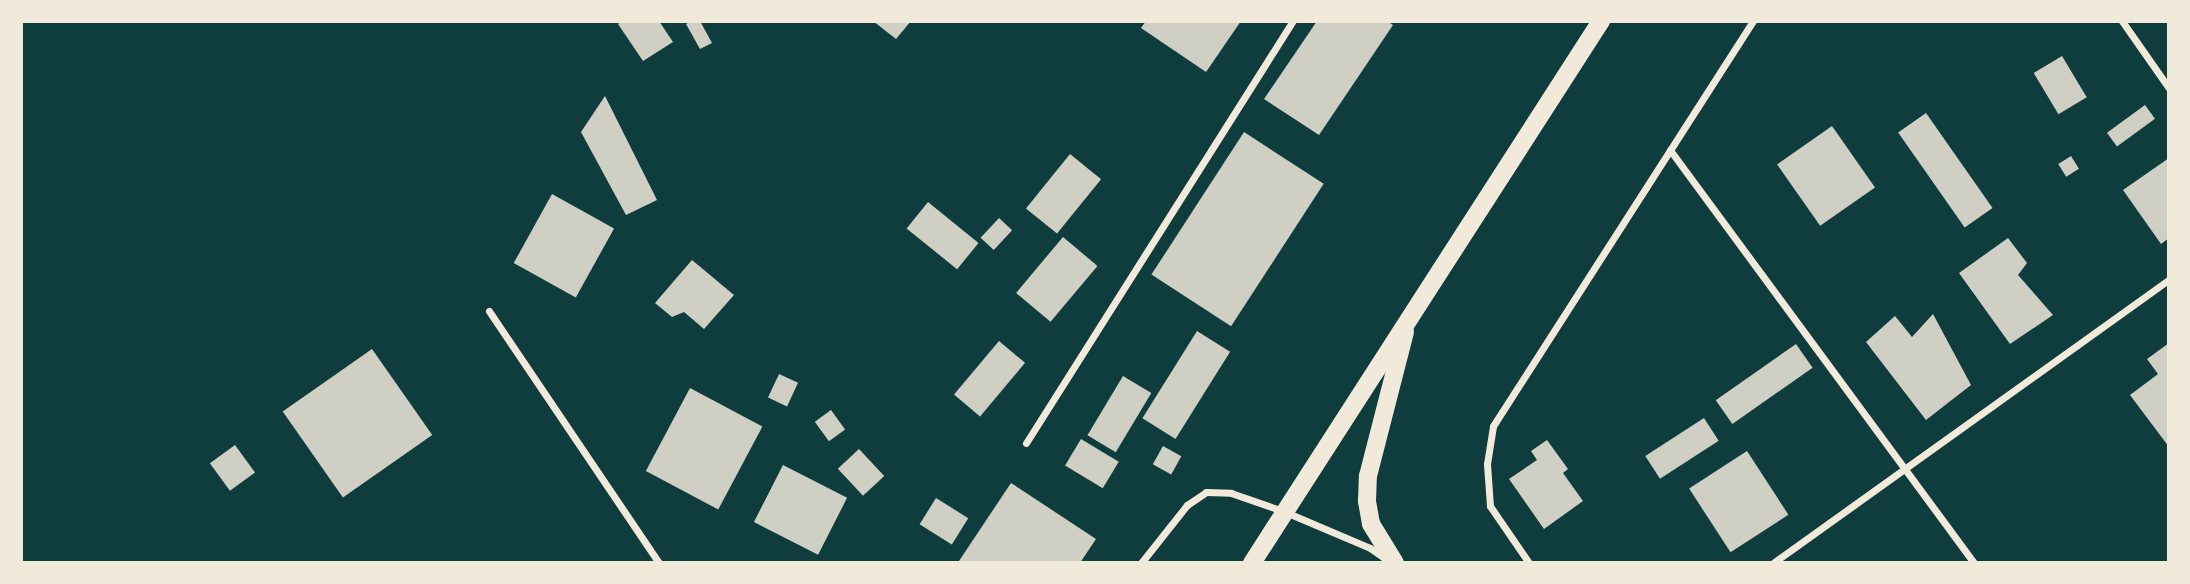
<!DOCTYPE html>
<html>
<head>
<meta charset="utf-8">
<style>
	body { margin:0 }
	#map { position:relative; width:2190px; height:584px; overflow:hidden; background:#0f3d3e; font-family:Cabin,sans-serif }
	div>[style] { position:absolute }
	.building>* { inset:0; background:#cfcfc3; transform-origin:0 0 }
	.minor>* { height:7px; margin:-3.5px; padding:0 3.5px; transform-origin:3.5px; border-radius:3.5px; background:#f1e9da }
	.primary>* { height:18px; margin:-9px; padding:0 9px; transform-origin:9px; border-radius:9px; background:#f1e9da }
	span { translate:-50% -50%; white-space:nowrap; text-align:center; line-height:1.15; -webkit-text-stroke:7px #f1e9da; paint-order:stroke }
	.frame { position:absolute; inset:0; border:23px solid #f1e9da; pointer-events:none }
</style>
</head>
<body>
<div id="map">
	<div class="building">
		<i style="clip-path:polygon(622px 21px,659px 21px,673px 42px,643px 61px,618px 24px)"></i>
		<i style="clip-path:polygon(692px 21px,700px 21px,712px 43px,700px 49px,686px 24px)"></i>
		<i style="clip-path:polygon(873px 21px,911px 21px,896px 39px)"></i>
		<i style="clip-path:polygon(1146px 21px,1241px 21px,1206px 72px,1141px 28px)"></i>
		<i style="clip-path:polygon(1317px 21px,1387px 21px,1393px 25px,1319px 135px,1264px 99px)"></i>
		<i style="left:2062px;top:56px;width:48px;height:33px;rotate:59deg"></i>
		<i style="clip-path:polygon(605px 96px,657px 200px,626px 215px,581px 132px)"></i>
		<i style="left:2145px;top:105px;width:17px;height:47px;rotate:54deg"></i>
		<i style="left:1926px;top:113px;width:116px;height:34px;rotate:55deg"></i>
		<i style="left:1832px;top:126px;width:75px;height:67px;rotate:55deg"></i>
		<i style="left:1244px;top:132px;width:95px;height:170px;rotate:33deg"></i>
		<i style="left:1070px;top:154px;width:40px;height:70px;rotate:39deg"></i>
		<i style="left:2071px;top:156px;width:15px;height:15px;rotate:58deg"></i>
		<i style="clip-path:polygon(2169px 158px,2169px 238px,2161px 244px,2123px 190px)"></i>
		<i style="left:552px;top:194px;width:71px;height:79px;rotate:29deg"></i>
		<i style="left:928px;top:202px;width:65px;height:34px;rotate:39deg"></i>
		<i style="left:999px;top:218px;width:18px;height:27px;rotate:43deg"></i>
		<i style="left:1063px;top:237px;width:45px;height:73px;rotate:40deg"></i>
		<i style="clip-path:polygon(2008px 238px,2027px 263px,2018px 275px,2053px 315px,2010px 344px,1959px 273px)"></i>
		<i style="clip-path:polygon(692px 260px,734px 295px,704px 329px,684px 312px,672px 317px,655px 303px)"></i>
		<i style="clip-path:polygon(1933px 314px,1971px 385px,1926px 420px,1866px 342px,1895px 316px,1912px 337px)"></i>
		<i style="left:1197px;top:331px;width:39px;height:103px;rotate:32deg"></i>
		<i style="left:999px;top:341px;width:34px;height:70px;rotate:40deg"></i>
		<i style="clip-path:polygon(2169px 343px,2169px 447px,2130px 395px,2158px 374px,2147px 359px)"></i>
		<i style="left:1796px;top:344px;width:29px;height:98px;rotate:55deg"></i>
		<i style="left:372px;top:349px;width:105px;height:109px;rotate:55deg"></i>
		<i style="left:779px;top:374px;width:21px;height:26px;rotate:25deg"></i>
		<i style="left:1123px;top:376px;width:33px;height:69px;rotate:31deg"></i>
		<i style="left:690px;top:388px;width:82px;height:94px;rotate:28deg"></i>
		<i style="left:831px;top:410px;width:24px;height:20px;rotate:54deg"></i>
		<i style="left:1704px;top:418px;width:27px;height:70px;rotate:57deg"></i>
		<i style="left:1081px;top:439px;width:44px;height:31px;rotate:31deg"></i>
		<i style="clip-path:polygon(1547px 440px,1568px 469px,1563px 473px,1583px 501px,1544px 529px,1509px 479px,1537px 460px,1531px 451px)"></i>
		<i style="left:235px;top:445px;width:34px;height:31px;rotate:54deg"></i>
		<i style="left:1163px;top:446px;width:21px;height:21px;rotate:29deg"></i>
		<i style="left:859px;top:449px;width:37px;height:29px;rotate:47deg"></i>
		<i style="left:1747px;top:451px;width:76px;height:69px;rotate:57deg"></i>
		<i style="left:783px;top:465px;width:72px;height:64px;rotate:27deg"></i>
		<i style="clip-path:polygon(1011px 483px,1096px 539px,1080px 563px,959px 561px)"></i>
		<i style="left:936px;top:498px;width:38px;height:31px;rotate:32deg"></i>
	</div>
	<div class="minor">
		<i style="left:2122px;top:21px;width:82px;rotate:55deg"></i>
		<i style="left:1670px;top:150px;width:513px;rotate:53.64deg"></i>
		<i style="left:489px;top:311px;width:304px;rotate:56deg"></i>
		<i style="left:1026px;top:443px;width:499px;rotate:-57.7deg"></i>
		<i style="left:1141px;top:563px;width:74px;rotate:-51.6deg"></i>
		<i style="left:1187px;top:505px;width:23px;rotate:-34deg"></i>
		<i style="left:1206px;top:492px;width:25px;rotate:2deg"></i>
		<i style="left:1231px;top:493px;width:55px;rotate:19.1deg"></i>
		<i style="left:1283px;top:511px;width:95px;rotate:23deg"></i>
		<i style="left:1370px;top:548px;width:19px;rotate:35deg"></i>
		<i style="left:1529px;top:563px;width:69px;rotate:-124.4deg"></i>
		<i style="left:1490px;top:506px;width:42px;rotate:-94.1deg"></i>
		<i style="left:1487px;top:464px;width:38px;rotate:-81deg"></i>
		<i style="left:1493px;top:426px;width:481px;rotate:-57.3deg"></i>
		<i style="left:1773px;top:563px;width:487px;rotate:-35.6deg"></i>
	</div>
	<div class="primary">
		<i style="left:1252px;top:563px;width:645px;rotate:-57.22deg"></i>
		<i style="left:1395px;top:563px;width:46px;rotate:-121.6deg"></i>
		<i style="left:1371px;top:524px;width:23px;rotate:-100deg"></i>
		<i style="left:1367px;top:501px;width:25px;rotate:-88deg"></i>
		<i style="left:1368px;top:476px;width:149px;rotate:-75.6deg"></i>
	</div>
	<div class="frame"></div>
</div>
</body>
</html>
